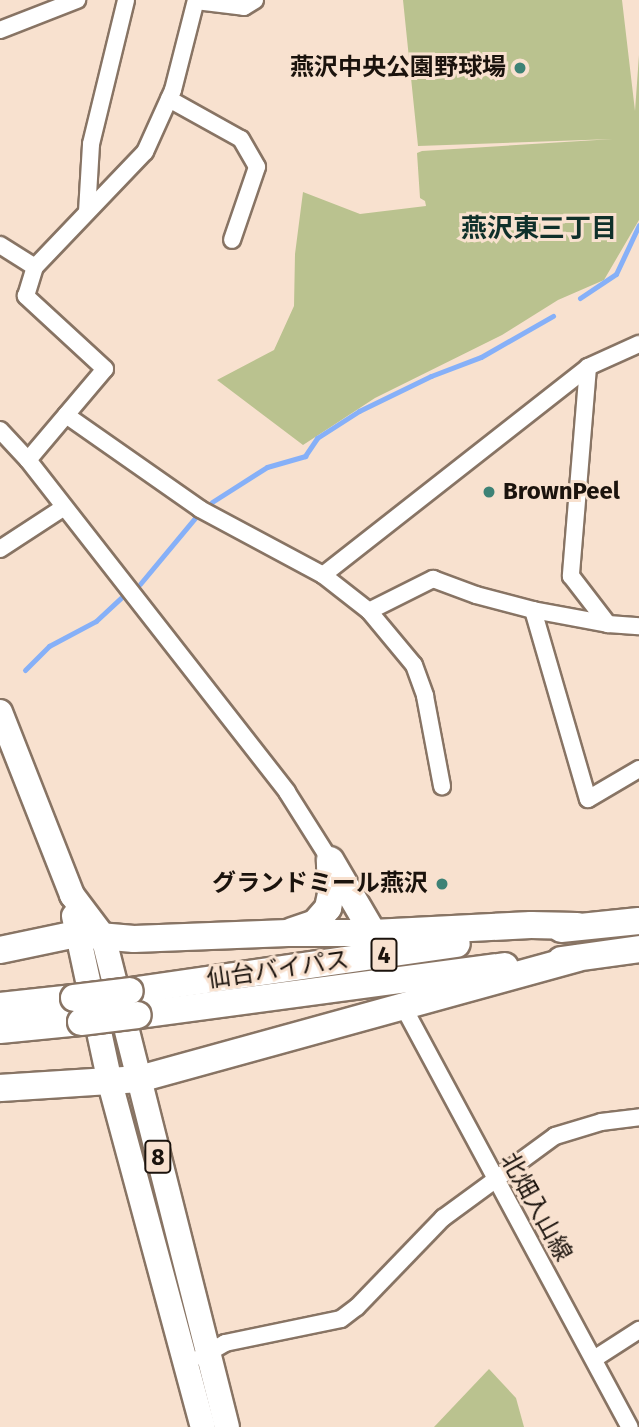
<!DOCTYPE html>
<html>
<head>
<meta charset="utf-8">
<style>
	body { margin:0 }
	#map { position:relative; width:639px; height:1427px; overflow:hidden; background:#f8e1cf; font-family:"Fira Sans","Noto Sans JP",sans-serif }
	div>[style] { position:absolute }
	.green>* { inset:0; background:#bac28f }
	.stream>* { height:5px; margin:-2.5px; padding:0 2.5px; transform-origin:2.5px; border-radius:2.5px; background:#86b0f8 }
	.roads { filter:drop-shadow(2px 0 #887464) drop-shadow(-2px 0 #887464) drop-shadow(0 2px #887464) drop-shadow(0 -2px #887464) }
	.minor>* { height:16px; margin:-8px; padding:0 8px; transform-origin:8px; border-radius:8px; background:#fff }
	.primary>* { height:24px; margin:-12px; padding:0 12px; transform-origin:12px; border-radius:12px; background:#fff }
	.trunk>* { height:26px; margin:-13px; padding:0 13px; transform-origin:13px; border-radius:13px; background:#fff }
	.bridges { filter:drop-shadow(2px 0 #887464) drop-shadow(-2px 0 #887464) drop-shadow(0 2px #887464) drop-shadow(0 -2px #887464) }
	.trunk-bridge>* { height:26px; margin:-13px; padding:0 13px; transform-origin:13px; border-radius:13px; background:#fff }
	.dots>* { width:19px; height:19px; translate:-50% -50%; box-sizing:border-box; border:4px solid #f8e1cf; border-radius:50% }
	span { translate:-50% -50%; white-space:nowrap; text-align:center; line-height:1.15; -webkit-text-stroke:6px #f8e1cf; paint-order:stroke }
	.shield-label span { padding:2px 5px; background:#f8e1cf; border:2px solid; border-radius:5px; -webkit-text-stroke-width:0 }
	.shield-label { font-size:23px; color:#1b130d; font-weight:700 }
	.poi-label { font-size:24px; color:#1b130d; font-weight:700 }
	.right { translate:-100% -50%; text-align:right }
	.left { translate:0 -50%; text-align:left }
	.street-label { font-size:24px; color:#1b130d }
	.neighbourhood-label { font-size:26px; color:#0f302a; font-weight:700 }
</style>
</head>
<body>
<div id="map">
	<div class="green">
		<i style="clip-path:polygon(403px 0,622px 0,635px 111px,639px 55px,639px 220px,604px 280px,558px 300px,502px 335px,375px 398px,303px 445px,217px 380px,274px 350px,294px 306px,295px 254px,303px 192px,360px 214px,426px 206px,425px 201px,420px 198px,417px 153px,422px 151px,613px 139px,418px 146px)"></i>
		<i style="clip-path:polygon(489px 1369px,516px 1398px,524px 1427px,434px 1427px)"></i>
	</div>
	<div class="stream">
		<i style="left:580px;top:298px;width:43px;rotate:-33.7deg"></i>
		<i style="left:616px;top:274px;width:54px;rotate:-64.9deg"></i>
		<i style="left:212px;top:502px;width:65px;rotate:-32.5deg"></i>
		<i style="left:267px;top:467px;width:40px;rotate:-16deg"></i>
		<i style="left:305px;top:456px;width:22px;rotate:-56deg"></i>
		<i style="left:317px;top:438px;width:50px;rotate:-32.7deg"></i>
		<i style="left:359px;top:411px;width:80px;rotate:-25.9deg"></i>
		<i style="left:431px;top:376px;width:53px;rotate:-20.8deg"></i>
		<i style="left:481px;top:357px;width:83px;rotate:-29.7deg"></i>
		<i style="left:140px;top:584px;width:86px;rotate:-50.2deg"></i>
		<i style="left:25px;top:670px;width:34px;rotate:-45deg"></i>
		<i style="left:49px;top:646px;width:53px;rotate:-28deg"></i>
		<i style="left:96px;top:621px;width:34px;rotate:-43deg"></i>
	</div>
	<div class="roads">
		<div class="minor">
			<i style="left:196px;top:1px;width:48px;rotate:7.1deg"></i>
			<i style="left:244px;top:7px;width:13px;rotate:-32deg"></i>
			<i style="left:0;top:30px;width:83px;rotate:-21.3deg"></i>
			<i style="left:169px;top:99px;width:82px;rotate:29.1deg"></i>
			<i style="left:241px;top:139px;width:32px;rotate:60deg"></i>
			<i style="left:257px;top:167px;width:77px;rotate:108.9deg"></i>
			<i style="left:87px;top:212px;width:68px;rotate:-86.6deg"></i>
			<i style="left:91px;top:144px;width:148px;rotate:-76.3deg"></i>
			<i style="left:0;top:245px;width:41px;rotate:32.2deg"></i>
			<i style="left:588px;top:367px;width:210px;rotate:94.7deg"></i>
			<i style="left:571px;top:576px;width:61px;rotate:52.4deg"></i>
			<i style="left:66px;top:415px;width:164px;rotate:35deg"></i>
			<i style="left:200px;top:509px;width:140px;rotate:28.2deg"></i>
			<i style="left:323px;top:575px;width:58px;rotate:38deg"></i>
			<i style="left:369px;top:611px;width:70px;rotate:50.2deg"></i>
			<i style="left:414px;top:665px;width:33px;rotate:70deg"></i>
			<i style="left:425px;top:696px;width:92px;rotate:79.3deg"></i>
			<i style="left:0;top:430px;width:41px;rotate:47deg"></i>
			<i style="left:28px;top:460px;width:421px;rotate:52deg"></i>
			<i style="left:287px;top:792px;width:80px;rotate:57.7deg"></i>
			<i style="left:28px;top:460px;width:119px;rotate:-49.8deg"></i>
			<i style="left:105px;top:369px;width:108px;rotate:-137.3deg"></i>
			<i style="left:26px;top:296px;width:30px;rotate:-73deg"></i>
			<i style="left:35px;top:267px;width:159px;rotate:-46.3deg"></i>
			<i style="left:145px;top:152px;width:68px;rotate:-65.7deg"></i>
			<i style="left:173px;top:90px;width:93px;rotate:-75.7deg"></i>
			<i style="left:0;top:549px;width:75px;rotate:-33.1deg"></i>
			<i style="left:323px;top:575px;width:337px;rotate:-38.1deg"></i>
			<i style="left:588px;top:367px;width:56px;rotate:-24.3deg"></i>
			<i style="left:533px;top:610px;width:197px;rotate:73.8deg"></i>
			<i style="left:588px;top:799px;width:59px;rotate:-30.5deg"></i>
			<i style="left:369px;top:611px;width:72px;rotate:-26.6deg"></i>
			<i style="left:433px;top:579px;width:46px;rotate:20.4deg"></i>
			<i style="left:476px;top:595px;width:59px;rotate:14.7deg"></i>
			<i style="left:533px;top:610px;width:76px;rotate:10.6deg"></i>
			<i style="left:608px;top:624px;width:31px;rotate:4deg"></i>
			<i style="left:404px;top:1008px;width:476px;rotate:61.7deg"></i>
			<i style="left:201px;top:1357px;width:28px;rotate:-30deg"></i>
			<i style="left:225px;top:1343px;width:118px;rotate:-11.7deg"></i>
			<i style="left:341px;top:1319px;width:20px;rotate:-37deg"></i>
			<i style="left:357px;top:1307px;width:124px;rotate:-46deg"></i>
			<i style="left:443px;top:1218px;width:139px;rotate:-36.2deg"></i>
			<i style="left:555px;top:1136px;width:48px;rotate:-16.9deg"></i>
			<i style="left:601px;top:1122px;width:38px;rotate:-7deg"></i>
			<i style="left:594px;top:1359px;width:54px;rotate:-32.8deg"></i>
		</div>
		<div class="primary">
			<i style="left:0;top:712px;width:197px;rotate:68.5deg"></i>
			<i style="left:72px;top:895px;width:51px;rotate:52.9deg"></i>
			<i style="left:103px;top:936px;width:506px;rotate:75.83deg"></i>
			<i style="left:74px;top:916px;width:171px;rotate:77.8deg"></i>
			<i style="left:110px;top:1083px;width:356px;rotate:74.9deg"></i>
		</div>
		<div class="trunk">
			<i style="left:331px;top:861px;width:83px;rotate:59.7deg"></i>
			<i style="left:561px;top:929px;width:78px;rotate:-5.9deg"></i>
			<i style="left:292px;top:931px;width:24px;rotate:-19deg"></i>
			<i style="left:315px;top:923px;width:20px;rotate:-49deg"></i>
			<i style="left:328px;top:908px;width:14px;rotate:-78deg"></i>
			<i style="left:331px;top:894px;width:34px;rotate:-92deg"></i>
			<i style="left:0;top:950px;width:78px;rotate:-11.9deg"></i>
			<i style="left:76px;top:934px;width:58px;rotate:4.9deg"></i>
			<i style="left:134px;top:939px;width:154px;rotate:-2.2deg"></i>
			<i style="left:288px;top:933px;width:85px"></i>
			<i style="left:373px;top:933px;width:158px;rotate:-2.9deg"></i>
			<i style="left:531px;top:925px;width:46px;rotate:1.2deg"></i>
			<i style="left:561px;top:960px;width:79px;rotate:-8deg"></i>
			<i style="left:130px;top:991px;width:330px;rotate:-8.2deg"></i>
			<i style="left:0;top:1006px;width:74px;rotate:-6.2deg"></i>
			<i style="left:138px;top:1015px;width:370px;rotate:-7.6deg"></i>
			<i style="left:0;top:1030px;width:81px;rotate:-5.6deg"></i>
			<i style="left:0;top:1088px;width:139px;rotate:-3.7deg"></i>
			<i style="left:139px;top:1079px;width:454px;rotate:-15.4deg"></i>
		</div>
	</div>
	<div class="bridges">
		<div class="trunk-bridge">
			<i style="left:74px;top:998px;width:56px;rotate:-7.1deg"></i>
			<i style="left:81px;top:1022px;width:57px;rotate:-7deg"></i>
		</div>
	</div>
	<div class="dots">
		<i style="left:520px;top:68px;background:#3e8276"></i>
		<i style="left:489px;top:492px;background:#3e8276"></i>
		<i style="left:442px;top:884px;background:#3e8276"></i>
	</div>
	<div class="shield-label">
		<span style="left:384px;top:955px">4</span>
		<span style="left:158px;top:1157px">8</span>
	</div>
	<div class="poi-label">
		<span class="right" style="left:506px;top:68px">燕沢中央公園野球場</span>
		<span class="left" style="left:503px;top:492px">BrownPeel</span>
		<span class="right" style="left:428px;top:884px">グランドミール燕沢</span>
	</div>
	<div class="street-label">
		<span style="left:278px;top:970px;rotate:-8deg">仙台バイパス</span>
		<span style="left:536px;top:1207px;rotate:61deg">北畑入山線</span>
	</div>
	<div class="neighbourhood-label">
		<span style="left:539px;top:229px">燕沢東三丁目</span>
	</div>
</div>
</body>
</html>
